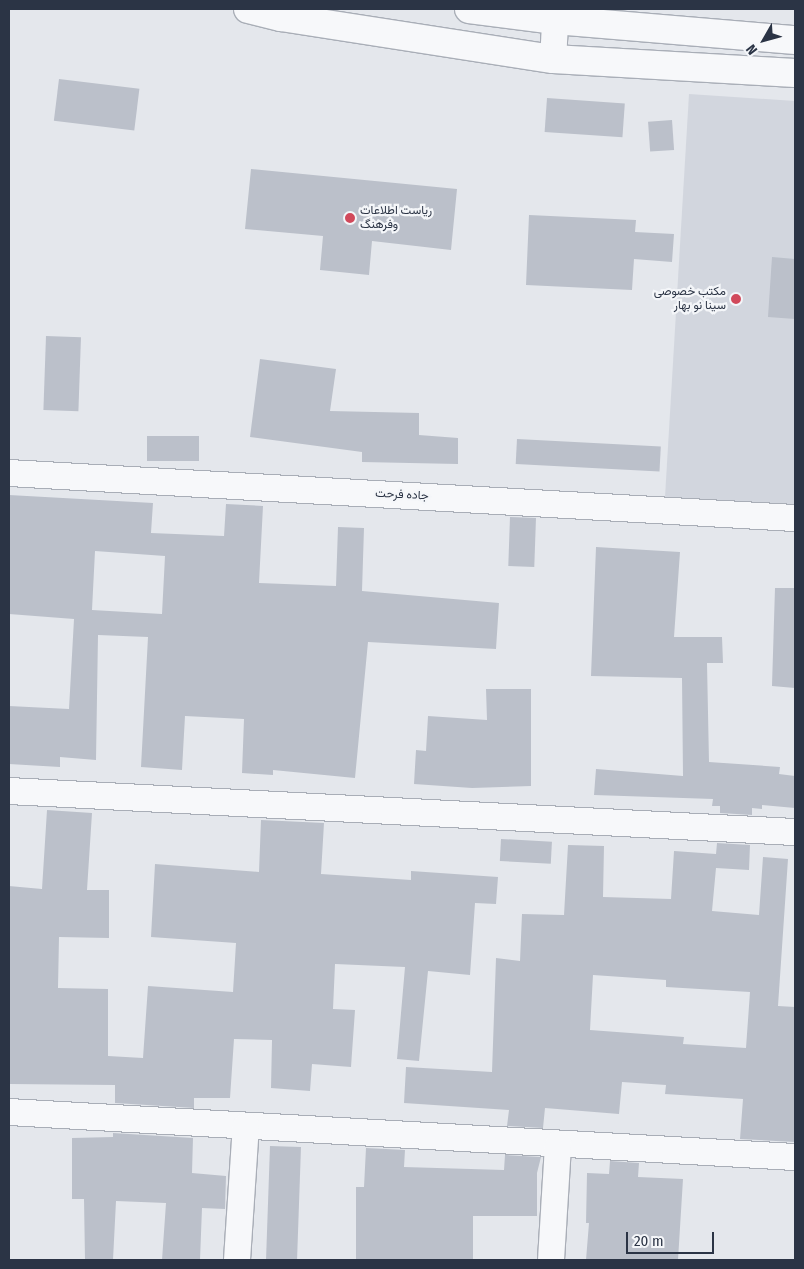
<!DOCTYPE html>
<html>
<head>
<meta charset="utf-8">
<style>
	body { margin:0 }
	#map { position:relative; width:804px; height:1269px; overflow:hidden; background:#e4e7ec; font-family:"Fira Sans Condensed",Vazirmatn,sans-serif }
	div>[style] { position:absolute }
	.built>* { inset:0; background:#d2d6de }
	.building>* { inset:0; background:#bbc0ca; transform-origin:0 0 }
	.roads { filter:drop-shadow(1px 0 #a9aeb7) drop-shadow(-1px 0 #a9aeb7) drop-shadow(0 1px #a9aeb7) drop-shadow(0 -1px #a9aeb7) }
	.minor>* { height:26px; margin:-13px; padding:0 13px; transform-origin:13px; border-radius:13px; background:#f7f8fa }
	.tertiary>* { height:28px; margin:-14px; padding:0 14px; transform-origin:14px; border-radius:14px; background:#f7f8fa }
	.dots>* { width:14px; height:14px; translate:-50% -50%; box-sizing:border-box; border:2px solid #f4f6f9; border-radius:50% }
	span { translate:-50% -50%; white-space:nowrap; text-align:center; line-height:1.15; -webkit-text-stroke:4.5px #f4f6f9; paint-order:stroke }
	.poi-label { font-size:12px; color:#2b3445 }
	.left { translate:0 -50%; text-align:left }
	.right { translate:-100% -50%; text-align:right }
	.street-label { font-size:12px; color:#2b3445 }
	.frame { position:absolute; inset:0; border:10px solid #2b3445; pointer-events:none }
	.north { position:absolute; left:739px; top:15px; width:50px; height:50px; -webkit-text-stroke:4px #f4f6f9; paint-order:stroke; rotate:232deg; font-size:14px; font-weight:700; line-height:20px; text-align:center; color:#2b3445 }
	.north::after { content:''; display:block; margin:auto; width:18px; height:22px; background:#2b3445; clip-path:polygon(50% 0,100% 100%,50% 72%,0 100%) }
	.scale { position:absolute; left:626px; top:1232px; width:88px; height:22px; box-sizing:border-box; border:2px solid #2b3445; border-top:0; padding-left:6px; font-size:15px; line-height:18px; white-space:nowrap; color:#2b3445; -webkit-text-stroke:4px #f4f6f9; paint-order:stroke }
</style>
</head>
<body>
<div id="map">
	<div class="built">
		<i style="clip-path:polygon(689px 94px,795px 101px,795px 506px,665px 497px)"></i>
	</div>
	<div class="building">
		<i style="left:59px;top:79px;width:81px;height:42px;rotate:7deg"></i>
		<i style="left:547px;top:98px;width:78px;height:34px;rotate:4deg"></i>
		<i style="left:672px;top:120px;width:30px;height:24px;rotate:86deg"></i>
		<i style="clip-path:polygon(251px 169px,457px 189px,451px 250px,372px 241px,369px 275px,320px 270px,323px 236px,245px 229px)"></i>
		<i style="clip-path:polygon(529px 215px,636px 220px,635px 232px,674px 234px,672px 262px,634px 259px,632px 290px,526px 285px)"></i>
		<i style="clip-path:polygon(772px 257px,795px 259px,795px 319px,768px 317px)"></i>
		<i style="left:46px;top:336px;width:35px;height:74px;rotate:2deg"></i>
		<i style="clip-path:polygon(260px 359px,336px 369px,330px 411px,419px 413px,419px 435px,458px 438px,458px 464px,362px 462px,362px 452px,250px 437px)"></i>
		<i style="left:147px;top:436px;width:52px;height:25px"></i>
		<i style="left:517px;top:439px;width:144px;height:25px;rotate:3deg"></i>
		<i style="clip-path:polygon(evenodd,9px 495px,153px 503px,151px 533px,224px 536px,226px 504px,263px 506px,259px 583px,336px 586px,338px 527px,364px 528px,362px 591px,499px 603px,496px 649px,368px 642px,355px 778px,273px 770px,273px 775px,242px 773px,244px 719px,185px 716px,182px 770px,141px 767px,148px 637px,98px 635px,96px 760px,60px 757px,60px 767px,9px 764px,9px 706px,69px 709px,74px 619px,9px 614px,9px 495px,95px 551px,165px 556px,162px 614px,92px 610px,95px 551px)"></i>
		<i style="left:510px;top:517px;width:26px;height:49px;rotate:2deg"></i>
		<i style="clip-path:polygon(596px 547px,680px 552px,674px 637px,722px 637px,723px 663px,707px 663px,709px 762px,780px 767px,779px 774px,795px 776px,795px 808px,762px 805px,762px 809px,752px 808px,752px 815px,720px 813px,720px 806px,712px 806px,713px 799px,594px 795px,596px 769px,683px 776px,682px 678px,591px 676px)"></i>
		<i style="clip-path:polygon(775px 588px,795px 588px,795px 688px,772px 686px)"></i>
		<i style="clip-path:polygon(486px 689px,531px 689px,531px 786px,472px 788px,414px 784px,416px 750px,426px 751px,428px 716px,487px 720px)"></i>
		<i style="clip-path:polygon(47px 810px,92px 813px,87px 890px,109px 890px,109px 938px,59px 937px,58px 988px,108px 989px,108px 1056px,143px 1058px,148px 986px,233px 992px,236px 943px,151px 937px,155px 864px,259px 872px,261px 820px,324px 823px,321px 874px,411px 880px,411px 871px,498px 877px,496px 904px,475px 903px,470px 975px,428px 971px,419px 1061px,397px 1059px,405px 967px,335px 964px,333px 1009px,355px 1010px,351px 1067px,312px 1064px,310px 1091px,271px 1088px,272px 1040px,234px 1039px,230px 1098px,194px 1098px,194px 1108px,115px 1103px,115px 1085px,9px 1084px,9px 886px,42px 889px)"></i>
		<i style="left:501px;top:839px;width:51px;height:22px;rotate:3deg"></i>
		<i style="clip-path:polygon(evenodd,717px 843px,750px 845px,749px 870px,716px 868px,712px 911px,759px 915px,763px 857px,788px 859px,778px 1006px,795px 1007px,795px 1142px,740px 1139px,743px 1099px,665px 1094px,666px 1085px,622px 1082px,619px 1114px,545px 1108px,543px 1128px,507px 1126px,509px 1110px,404px 1103px,406px 1067px,492px 1072px,496px 958px,520px 961px,522px 914px,564px 915px,568px 845px,604px 846px,603px 897px,671px 899px,674px 851px,716px 854px,717px 843px,593px 975px,666px 980px,666px 987px,750px 992px,746px 1048px,683px 1044px,684px 1037px,590px 1030px,593px 975px)"></i>
		<i style="clip-path:polygon(113px 1133px,193px 1138px,192px 1173px,226px 1176px,225px 1209px,202px 1208px,200px 1260px,162px 1260px,166px 1203px,116px 1201px,113px 1260px,85px 1260px,84px 1199px,72px 1199px,72px 1138px,113px 1137px)"></i>
		<i style="left:270px;top:1146px;width:31px;height:114px;rotate:2deg"></i>
		<i style="clip-path:polygon(366px 1148px,405px 1150px,404px 1167px,504px 1170px,505px 1155px,541px 1157px,537px 1173px,537px 1216px,473px 1216px,473px 1260px,356px 1260px,356px 1187px,364px 1187px)"></i>
		<i style="clip-path:polygon(610px 1161px,639px 1163px,638px 1177px,683px 1179px,678px 1260px,586px 1260px,589px 1223px,586px 1223px,587px 1173px,609px 1174px)"></i>
	</div>
	<div class="roads">
		<div class="minor">
			<i style="left:553px;top:59px;width:50px;rotate:-86.6deg"></i>
			<i style="left:9px;top:473px;width:787px;rotate:3.28deg"></i>
			<i style="left:9px;top:791px;width:787px;rotate:2.99deg"></i>
			<i style="left:9px;top:1112px;width:787px;rotate:3.28deg"></i>
			<i style="left:237px;top:1260px;width:134px;rotate:-86.2deg"></i>
			<i style="left:551px;top:1260px;width:116px;rotate:-86.5deg"></i>
		</div>
		<div class="tertiary">
			<i style="left:248px;top:9px;width:34px;rotate:14deg"></i>
			<i style="left:281px;top:17px;width:275px;rotate:8.8deg"></i>
			<i style="left:553px;top:59px;width:242px;rotate:3.3deg"></i>
			<i style="left:469px;top:9px;width:87px;rotate:7.3deg"></i>
			<i style="left:555px;top:20px;width:241px;rotate:4.8deg"></i>
		</div>
	</div>
	<div class="dots">
		<i style="left:350px;top:218px;background:#d1495b"></i>
		<i style="left:736px;top:299px;background:#d1495b"></i>
	</div>
	<div class="poi-label">
		<span class="left" style="left:360px;top:218px">ریاست اطلاعات<br>وفرهنگ</span>
		<span class="right" style="left:726px;top:299px">مکتب خصوصی<br>سینا نو بهار</span>
	</div>
	<div class="street-label">
		<span style="left:402px;top:495px;rotate:3deg">جاده فرحت</span>
	</div>
	<div class="frame"></div>
	<div class="north">N</div>
	<div class="scale">20 m</div>
</div>
</body>
</html>
